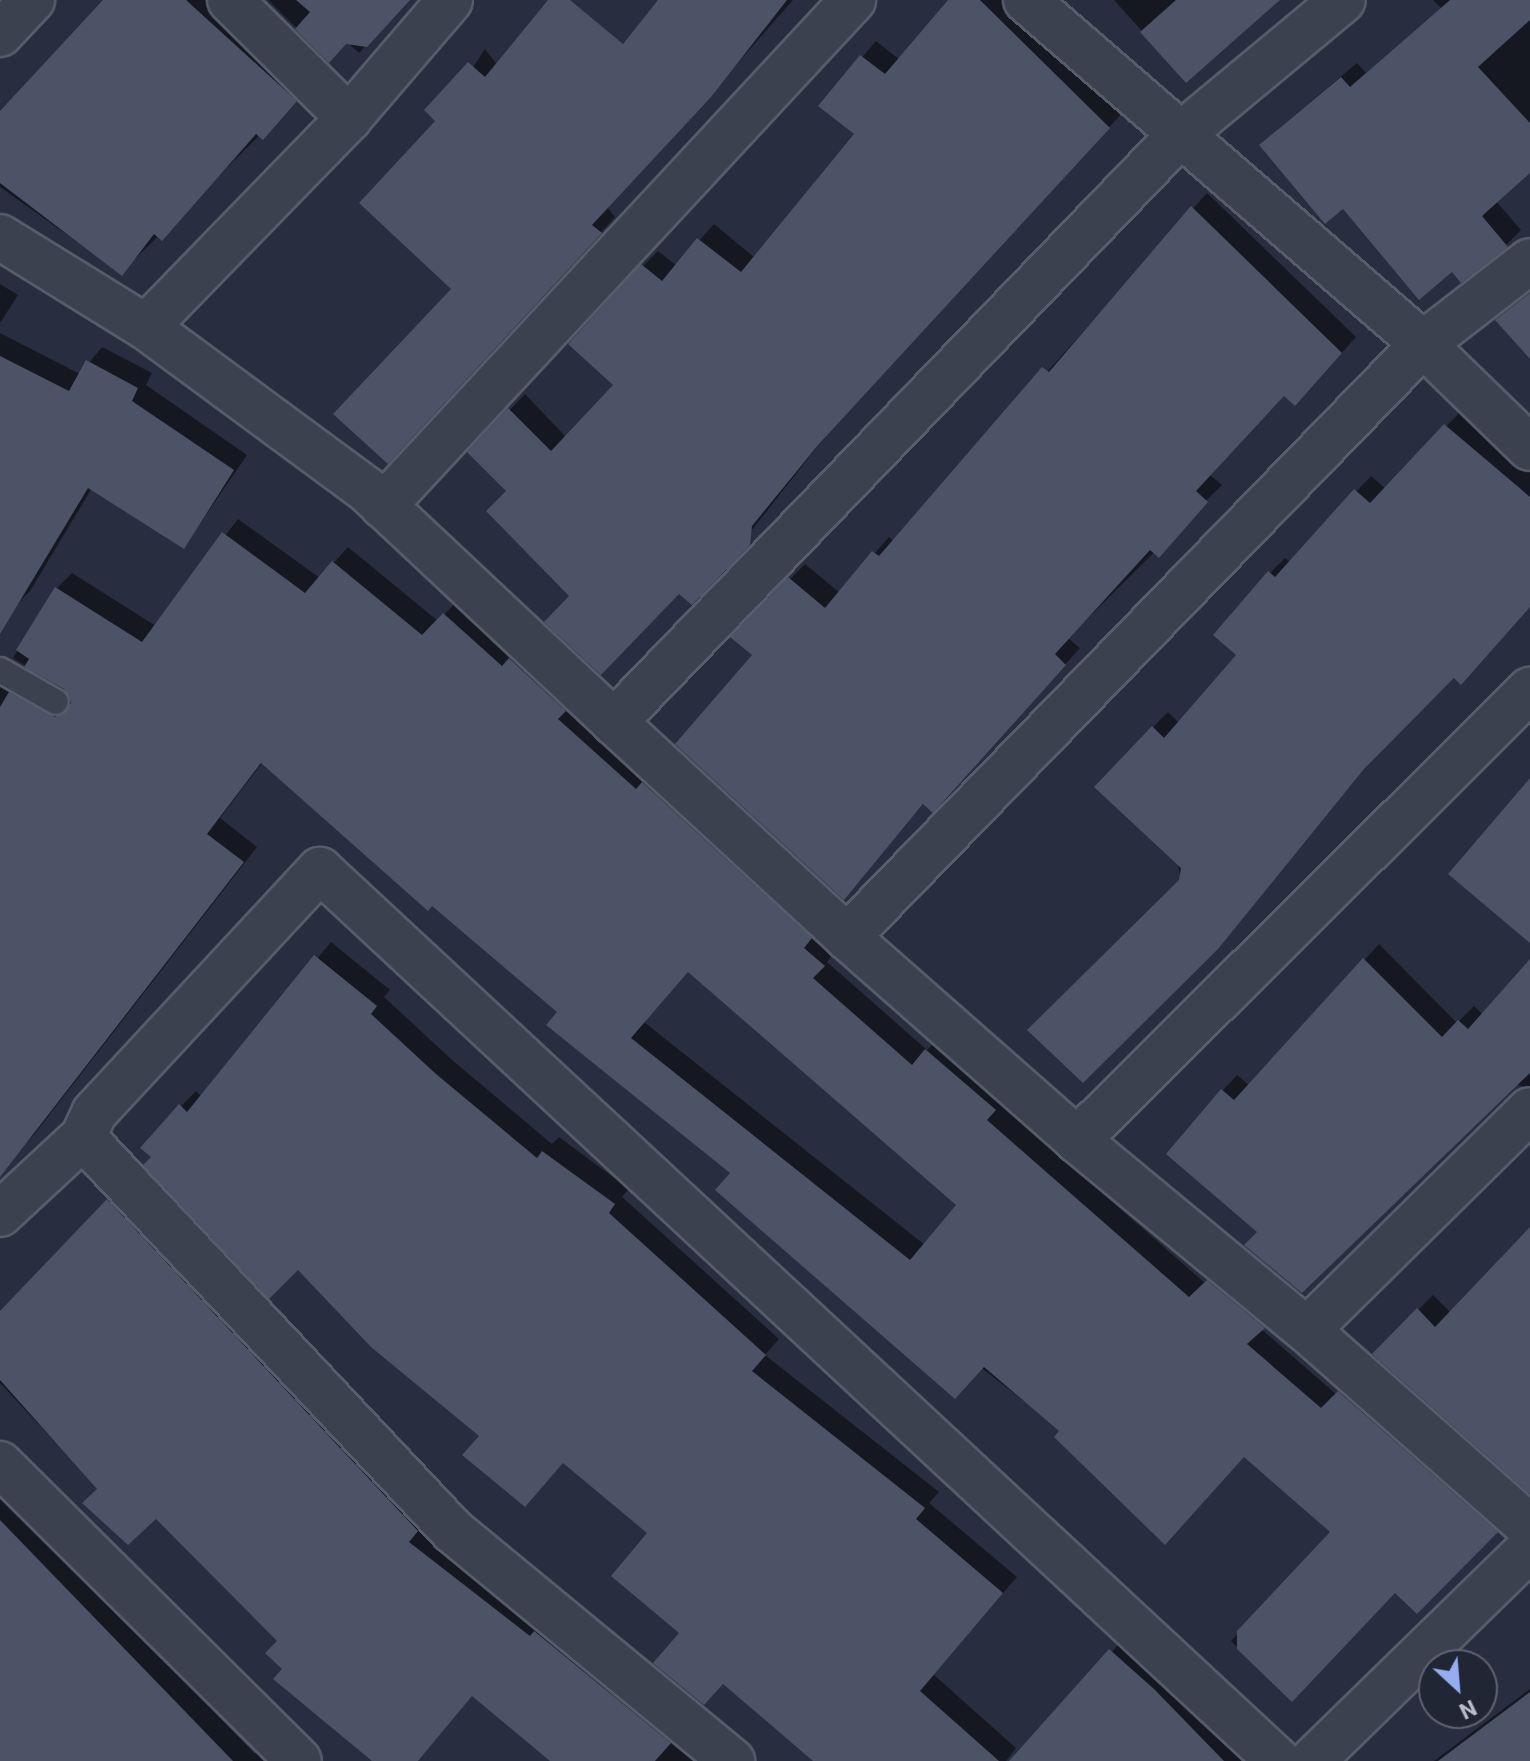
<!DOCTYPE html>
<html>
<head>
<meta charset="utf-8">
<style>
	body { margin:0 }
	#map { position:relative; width:1530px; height:1761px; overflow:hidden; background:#282e3f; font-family:Roboto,sans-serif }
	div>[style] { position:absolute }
	.shadow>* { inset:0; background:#0007 }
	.building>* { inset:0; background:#4c5366 }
	.roads { filter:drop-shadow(2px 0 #575c6a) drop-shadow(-2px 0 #575c6a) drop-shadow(0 2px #575c6a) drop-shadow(0 -2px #575c6a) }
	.lane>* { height:24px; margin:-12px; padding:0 12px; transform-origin:12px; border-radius:12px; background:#3c4150 }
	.street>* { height:44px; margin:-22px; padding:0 22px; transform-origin:22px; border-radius:22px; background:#3c4150 }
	span { translate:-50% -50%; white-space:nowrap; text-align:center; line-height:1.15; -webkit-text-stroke:8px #212635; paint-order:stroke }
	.north { position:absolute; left:1418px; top:1649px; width:80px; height:80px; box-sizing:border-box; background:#212635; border:2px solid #5e6271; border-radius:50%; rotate:154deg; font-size:22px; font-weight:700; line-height:32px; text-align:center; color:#b9bdca }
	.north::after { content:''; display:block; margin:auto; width:28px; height:36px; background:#97acf1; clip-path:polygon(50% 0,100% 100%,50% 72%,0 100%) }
</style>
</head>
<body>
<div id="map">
	<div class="shadow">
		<i style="clip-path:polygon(105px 0,225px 0,309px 86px,121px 273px,0 187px,0 114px)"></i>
		<i style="clip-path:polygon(268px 0,408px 0,359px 53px,347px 42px,329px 60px)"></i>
		<i style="clip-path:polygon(675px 0,793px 0,684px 124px)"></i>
		<i style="clip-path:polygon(950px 0,1024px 0,1123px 112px,833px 427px,707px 587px,572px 596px,509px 491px,470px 452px,525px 394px,567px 438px,616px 385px,643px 266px,658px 251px,677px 266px,714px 224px,755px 258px,857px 134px,821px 106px,876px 41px,900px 60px)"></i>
		<i style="clip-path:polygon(1114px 0,1271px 0,1186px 80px)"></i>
		<i style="clip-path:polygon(1433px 0,1530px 0,1530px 170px,1496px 201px,1521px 230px,1506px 245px,1452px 269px,1277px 130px,1357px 63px,1366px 73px,1441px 8px)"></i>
		<i style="clip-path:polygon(485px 49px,615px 217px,402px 447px,454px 288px,438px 120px)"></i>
		<i style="clip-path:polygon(1207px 193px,1356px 337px,1310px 389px,1284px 394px,1210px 475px,1222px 485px,1068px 638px,1080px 648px,933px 810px,925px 802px,858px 882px,755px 655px,733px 637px,805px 564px,840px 593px,889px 537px,895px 542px)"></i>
		<i style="clip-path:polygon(0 284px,18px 295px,0 323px)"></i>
		<i style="clip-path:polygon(0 333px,80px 374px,102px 347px,152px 373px,146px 385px,247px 455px,184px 547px,92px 488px,30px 591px,15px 606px,0 597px)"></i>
		<i style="clip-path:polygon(1461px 411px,1530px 469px,1530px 605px,1379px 751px,1231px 929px,1181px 881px,1153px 727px,1168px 712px,1179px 723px,1239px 654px,1270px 573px,1285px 558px,1290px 562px,1371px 476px,1386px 489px)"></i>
		<i style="clip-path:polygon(evenodd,238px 519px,320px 578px,348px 547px,438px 621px,459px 599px,838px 949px,827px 962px,927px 1050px,941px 1036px,1009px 1094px,1001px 1104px,1206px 1284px,1224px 1266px,1278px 1311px,1261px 1329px,1337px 1395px,1354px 1377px,1511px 1516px,1417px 1612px,1395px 1590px,1292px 1699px,1231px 1641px,1333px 1532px,1244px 1455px,1062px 1431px,733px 1173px,560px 1012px,263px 762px,220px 818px,257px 847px,33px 1136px,18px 1151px,0 1137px,0 682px,11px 671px,71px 702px,70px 693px,13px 658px,57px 588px,72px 573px,156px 626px,238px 519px,689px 970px,959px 1204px,925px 1245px,644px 1022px,689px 970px)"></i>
		<i style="clip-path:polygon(331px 942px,390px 990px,384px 997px,451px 1059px,552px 1144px,559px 1137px,629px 1189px,622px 1197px,779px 1339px,765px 1355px,939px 1492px,929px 1503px,1017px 1577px,933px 1674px,1016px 1748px,1006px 1761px,817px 1761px,682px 1633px,650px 1533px,564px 1461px,525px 1505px,482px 1435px,298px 1267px,154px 1157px,181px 1106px,196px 1091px,202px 1097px)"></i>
		<i style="clip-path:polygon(1379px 944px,1457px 1023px,1474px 1006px,1483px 1015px,1530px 962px,1530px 1087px,1517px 1085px,1260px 1231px,1223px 1090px,1237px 1075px,1250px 1086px)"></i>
		<i style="clip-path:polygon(123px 1186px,709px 1761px,553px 1761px,473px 1694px,418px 1761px,375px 1761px,285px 1669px,279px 1641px,156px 1517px,99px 1489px,0 1383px,0 1312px)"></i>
		<i style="clip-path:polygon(1530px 1230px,1530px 1488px,1375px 1354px,1433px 1295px,1451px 1313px)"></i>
		<i style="clip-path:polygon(0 1490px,254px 1753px,271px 1747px,276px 1761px,0 1761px)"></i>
		<i style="clip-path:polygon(1125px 1636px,1253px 1761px,1024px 1761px)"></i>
		<i style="clip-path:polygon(1530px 1689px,1530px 1761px,1434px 1761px)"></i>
	</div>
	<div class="building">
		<i style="clip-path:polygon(103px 0,186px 0,297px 101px,263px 140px,256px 134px,162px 241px,154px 234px,122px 276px,0 183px,0 111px)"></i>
		<i style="clip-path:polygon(296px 0,410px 0,367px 47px,346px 44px,329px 63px,295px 29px,310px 12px)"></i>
		<i style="clip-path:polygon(548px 0,570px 0,623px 44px,658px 0,787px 0,711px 97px,592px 225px,602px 233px,388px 464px,333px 414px,451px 289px,359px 203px,435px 121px,424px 110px,468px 62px,485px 77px)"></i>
		<i style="clip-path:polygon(948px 0,980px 0,1110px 128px,819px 444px,752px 526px,750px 545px,692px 605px,679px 594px,601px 675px,544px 622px,569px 596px,486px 511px,506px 491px,467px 452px,508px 408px,551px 451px,613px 385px,568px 344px,641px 264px,662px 281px,697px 238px,741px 272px,854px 134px,818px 106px,860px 55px,885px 74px)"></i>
		<i style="clip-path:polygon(1176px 0,1280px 0,1186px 83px,1140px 32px)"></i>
		<i style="clip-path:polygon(1450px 0,1530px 0,1530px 20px,1478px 67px,1530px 123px,1530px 173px,1482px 216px,1508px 247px,1461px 283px,1452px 272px,1419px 300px,1343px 209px,1325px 224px,1259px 145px,1341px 77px,1350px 87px)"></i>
		<i style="clip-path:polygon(1191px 206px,1342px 353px,1295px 406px,1284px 396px,1196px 491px,1208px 502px,1159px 558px,1150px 550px,1055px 654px,1066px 665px,933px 813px,923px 804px,844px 900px,675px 744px,752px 655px,730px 637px,788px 577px,825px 608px,872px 551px,879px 556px,1042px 367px,1049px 372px)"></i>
		<i style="clip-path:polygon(1530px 293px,1530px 359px,1495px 320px)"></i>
		<i style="clip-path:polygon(0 356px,69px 391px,86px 360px,138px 388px,132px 401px,234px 470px,184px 549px,88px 488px,0 634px)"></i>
		<i style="clip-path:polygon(1444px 424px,1530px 497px,1530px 607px,1461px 685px,1454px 678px,1364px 769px,1218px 949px,1083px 1083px,1027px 1030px,1179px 880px,1181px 868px,1094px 787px,1152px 726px,1164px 738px,1236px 655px,1213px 635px,1268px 571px,1275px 577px,1354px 489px,1370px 503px)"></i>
		<i style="clip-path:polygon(evenodd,222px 532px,305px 593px,332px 561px,422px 635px,443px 613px,502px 666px,509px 658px,566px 711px,558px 719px,636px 789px,642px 782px,812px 938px,804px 948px,825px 966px,813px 978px,912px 1065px,925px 1049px,996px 1110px,987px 1120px,1189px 1297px,1207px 1280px,1265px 1328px,1247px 1344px,1321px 1408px,1338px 1391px,1498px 1532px,1417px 1614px,1395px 1593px,1292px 1702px,1237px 1649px,1237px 1631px,1330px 1532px,1244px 1457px,1165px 1545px,1054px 1437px,1059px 1431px,984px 1367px,955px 1399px,715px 1190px,730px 1173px,546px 1025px,557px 1012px,432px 906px,428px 911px,261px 763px,207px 834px,244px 862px,0 1177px,0 707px,9px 692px,55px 717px,71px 703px,64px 689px,24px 667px,29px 659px,16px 650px,55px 587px,142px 642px,222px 532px,688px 972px,956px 1205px,910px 1260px,631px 1038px,688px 972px)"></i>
		<i style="clip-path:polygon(1530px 778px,1530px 943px,1448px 874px)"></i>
		<i style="clip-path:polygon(314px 955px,377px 1006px,371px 1014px,436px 1074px,537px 1158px,542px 1151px,615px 1204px,609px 1213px,766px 1355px,752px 1371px,925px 1508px,916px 1519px,1003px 1593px,920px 1691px,999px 1761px,813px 1761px,723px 1684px,704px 1705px,653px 1663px,679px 1633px,611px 1576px,647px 1533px,563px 1463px,525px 1507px,462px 1455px,479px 1436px,371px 1347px,298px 1270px,269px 1299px,143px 1165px,151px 1157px,140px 1148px,179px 1104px,187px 1112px)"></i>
		<i style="clip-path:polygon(1363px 958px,1442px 1037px,1458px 1020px,1468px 1029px,1530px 959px,1530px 1073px,1302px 1293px,1244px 1245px,1257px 1232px,1166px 1154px,1221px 1089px,1234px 1100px)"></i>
		<i style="clip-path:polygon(107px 1199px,418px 1531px,409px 1542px,530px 1636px,534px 1631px,671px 1743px,655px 1761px,550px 1761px,472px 1696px,418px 1761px,372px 1761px,273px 1679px,282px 1669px,265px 1653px,277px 1641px,156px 1519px,128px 1545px,82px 1503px,97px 1489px,0 1380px,0 1311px)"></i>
		<i style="clip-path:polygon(1530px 1227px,1530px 1494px,1372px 1354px,1417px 1308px,1435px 1327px)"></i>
		<i style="clip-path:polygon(0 1520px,233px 1761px,0 1761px)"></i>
		<i style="clip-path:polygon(1109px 1649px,1154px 1689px,1224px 1761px,1009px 1761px)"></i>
		<i style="clip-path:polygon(1530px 1692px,1530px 1761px,1438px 1761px)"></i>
	</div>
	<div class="roads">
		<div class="lane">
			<i style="left:0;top:670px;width:64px;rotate:29.7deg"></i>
		</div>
		<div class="street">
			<i style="left:230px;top:0;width:168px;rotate:44.8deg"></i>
			<i style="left:1026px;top:0;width:525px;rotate:40.91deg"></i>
			<i style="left:1423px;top:344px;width:149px;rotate:44.2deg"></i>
			<i style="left:0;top:34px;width:47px;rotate:-46.7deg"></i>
			<i style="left:0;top:237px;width:172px;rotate:31.7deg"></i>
			<i style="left:146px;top:327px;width:273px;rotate:36.4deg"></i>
			<i style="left:366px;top:489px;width:340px;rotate:43.2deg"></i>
			<i style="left:614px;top:722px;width:813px;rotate:-46.05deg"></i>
			<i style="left:1178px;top:137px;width:214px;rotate:-39.7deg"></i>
			<i style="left:146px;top:327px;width:291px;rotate:-45.8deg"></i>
			<i style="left:349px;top:118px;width:155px;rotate:-49.4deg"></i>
			<i style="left:383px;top:506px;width:691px;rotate:-47.11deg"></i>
			<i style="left:614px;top:722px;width:317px;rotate:42.7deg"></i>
			<i style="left:847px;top:937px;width:827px;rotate:-45.83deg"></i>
			<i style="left:1423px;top:344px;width:135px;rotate:-37.8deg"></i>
			<i style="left:847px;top:937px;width:307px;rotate:41.4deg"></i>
			<i style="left:1077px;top:1140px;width:639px;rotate:-44.81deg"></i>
			<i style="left:83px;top:1137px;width:26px;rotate:-65deg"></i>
			<i style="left:94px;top:1113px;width:332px;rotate:-47.1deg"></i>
			<i style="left:320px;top:870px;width:1308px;rotate:42.92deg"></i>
			<i style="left:1077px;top:1140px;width:298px;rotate:39.6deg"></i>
			<i style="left:1307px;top:1330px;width:313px;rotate:-44.6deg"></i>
			<i style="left:0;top:1214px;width:113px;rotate:-42.9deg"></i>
			<i style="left:83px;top:1137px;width:540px;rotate:46.8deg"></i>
			<i style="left:453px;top:1531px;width:362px;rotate:39.5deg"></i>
			<i style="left:1307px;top:1330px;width:298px;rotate:41.5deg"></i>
			<i style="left:0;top:1464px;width:421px;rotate:44.8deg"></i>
			<i style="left:1312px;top:1761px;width:305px;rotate:-44.3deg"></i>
		</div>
	</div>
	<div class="north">N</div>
</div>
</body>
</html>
